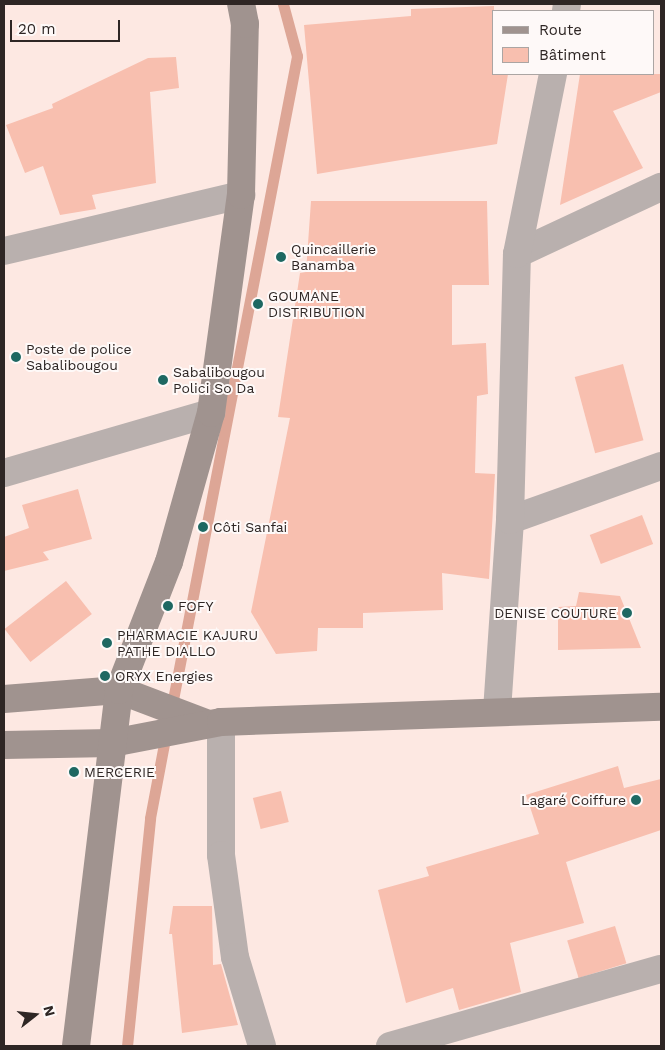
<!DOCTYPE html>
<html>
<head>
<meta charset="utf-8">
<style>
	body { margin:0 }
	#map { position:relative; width:665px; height:1050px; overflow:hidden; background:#fde8e2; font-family:"Work Sans",sans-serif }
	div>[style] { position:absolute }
	.stream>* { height:11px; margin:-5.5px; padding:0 5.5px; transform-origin:5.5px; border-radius:5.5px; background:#dda696 }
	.building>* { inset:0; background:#f8bfaf; transform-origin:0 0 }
	.minor>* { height:28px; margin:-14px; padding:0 14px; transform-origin:14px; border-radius:14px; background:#b9b0ae }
	.secondary>* { height:28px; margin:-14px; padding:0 14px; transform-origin:14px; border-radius:14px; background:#a0938f }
	.dots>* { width:14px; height:14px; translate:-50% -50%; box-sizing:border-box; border:2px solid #fef9f8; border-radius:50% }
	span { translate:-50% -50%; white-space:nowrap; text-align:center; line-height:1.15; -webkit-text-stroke:4px #fef9f8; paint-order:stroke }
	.poi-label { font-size:14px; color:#2e2624 }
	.left { translate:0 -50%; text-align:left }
	.right { translate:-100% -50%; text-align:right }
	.frame { position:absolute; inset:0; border:5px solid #2e2624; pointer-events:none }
	.legend { position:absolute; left:492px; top:10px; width:162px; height:65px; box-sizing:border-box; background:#fef9f8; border:1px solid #aba5a3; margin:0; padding:6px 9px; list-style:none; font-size:15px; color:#2e2624 }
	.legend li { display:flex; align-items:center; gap:10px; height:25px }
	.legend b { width:25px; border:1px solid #aba5a3 }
	.north { position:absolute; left:10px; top:990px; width:50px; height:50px; -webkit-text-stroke:4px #fef9f8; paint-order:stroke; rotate:74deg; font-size:14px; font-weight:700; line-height:20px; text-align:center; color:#2e2624 }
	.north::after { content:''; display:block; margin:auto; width:18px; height:22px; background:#2e2624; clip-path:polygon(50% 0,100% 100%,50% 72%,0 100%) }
	.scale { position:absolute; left:10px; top:20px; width:110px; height:22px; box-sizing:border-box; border:2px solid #2e2624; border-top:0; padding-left:6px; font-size:15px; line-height:18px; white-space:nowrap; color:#2e2624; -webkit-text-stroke:4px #fef9f8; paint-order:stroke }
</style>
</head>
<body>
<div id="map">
	<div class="stream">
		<i style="left:171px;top:710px;width:666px;rotate:-79.09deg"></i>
		<i style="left:297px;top:56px;width:54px;rotate:-105.1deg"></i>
		<i style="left:127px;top:1046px;width:229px;rotate:-84.2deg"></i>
		<i style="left:150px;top:818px;width:86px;rotate:-79.3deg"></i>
	</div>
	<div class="building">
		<i style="clip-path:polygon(494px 6px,494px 74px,508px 74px,497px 144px,317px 174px,304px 25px,411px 16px,411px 9px)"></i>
		<i style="clip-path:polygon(176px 57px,179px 88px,150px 92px,156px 183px,92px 195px,96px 209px,60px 215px,43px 166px,25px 173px,6px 125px,53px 108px,52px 104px,148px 58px)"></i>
		<i style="clip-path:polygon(580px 74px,661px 74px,661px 92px,613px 111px,643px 168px,560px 205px)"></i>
		<i style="clip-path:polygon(311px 201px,487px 201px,489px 285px,452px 285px,452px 345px,486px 343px,488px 394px,477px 396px,475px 473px,495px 474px,489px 579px,442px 573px,443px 610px,363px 613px,363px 628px,318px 628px,317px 651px,276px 654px,251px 612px,290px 418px,278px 417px,300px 273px,306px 272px)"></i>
		<i style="left:623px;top:364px;width:79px;height:50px;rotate:75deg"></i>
		<i style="clip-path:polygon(78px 489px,92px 539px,43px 552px,49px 560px,4px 571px,4px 537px,29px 528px,22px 505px)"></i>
		<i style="left:642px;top:515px;width:31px;height:56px;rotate:69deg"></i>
		<i style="left:66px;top:581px;width:42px;height:78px;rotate:52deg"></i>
		<i style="clip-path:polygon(579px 592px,620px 596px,641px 648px,558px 650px,558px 607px,576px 606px)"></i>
		<i style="clip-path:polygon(618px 766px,624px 788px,661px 779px,661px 830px,566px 862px,584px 923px,510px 943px,521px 992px,459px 1010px,453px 988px,406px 1003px,378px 890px,429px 876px,426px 867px,539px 834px,526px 795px)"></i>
		<i style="left:281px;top:791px;width:32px;height:29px;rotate:76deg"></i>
		<i style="clip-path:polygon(173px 906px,212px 906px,213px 965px,221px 964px,238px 1025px,182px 1033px,172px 934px,169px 934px)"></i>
		<i style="left:615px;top:926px;width:39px;height:50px;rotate:73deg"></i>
	</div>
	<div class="minor">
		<i style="left:566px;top:11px;width:7px;rotate:-82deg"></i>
		<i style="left:4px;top:251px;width:244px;rotate:-13.3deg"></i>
		<i style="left:517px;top:254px;width:159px;rotate:-25deg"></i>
		<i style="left:4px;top:473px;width:216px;rotate:-16.2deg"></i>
		<i style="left:510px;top:520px;width:160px;rotate:-19.7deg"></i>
		<i style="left:497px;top:711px;width:191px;rotate:-86.1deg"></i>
		<i style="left:510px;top:520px;width:266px;rotate:-88.5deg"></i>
		<i style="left:517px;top:254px;width:184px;rotate:-78.7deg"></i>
		<i style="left:221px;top:722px;width:133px;rotate:90deg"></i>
		<i style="left:221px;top:855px;width:103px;rotate:82.2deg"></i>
		<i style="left:235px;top:957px;width:93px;rotate:73.1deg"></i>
		<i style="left:390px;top:1046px;width:282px;rotate:-15.9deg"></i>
	</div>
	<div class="secondary">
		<i style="left:4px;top:699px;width:115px;rotate:-4.5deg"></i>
		<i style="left:119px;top:690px;width:93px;rotate:20.8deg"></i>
		<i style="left:4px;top:745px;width:108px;rotate:-1.1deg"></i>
		<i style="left:112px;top:743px;width:111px;rotate:-10.9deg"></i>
		<i style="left:221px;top:722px;width:440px;rotate:-2deg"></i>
		<i style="left:76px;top:1046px;width:359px;rotate:-83.1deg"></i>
		<i style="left:119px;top:690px;width:137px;rotate:-68.7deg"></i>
		<i style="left:169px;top:562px;width:155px;rotate:-74.3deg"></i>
		<i style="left:211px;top:413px;width:220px;rotate:-82.2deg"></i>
		<i style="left:241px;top:195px;width:171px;rotate:-88.7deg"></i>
		<i style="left:245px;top:24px;width:20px;rotate:-101deg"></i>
	</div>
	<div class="dots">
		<i style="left:281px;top:257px;background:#1e6862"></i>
		<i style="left:258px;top:304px;background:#1e6862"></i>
		<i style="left:16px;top:357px;background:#1e6862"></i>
		<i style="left:163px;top:380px;background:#1e6862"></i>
		<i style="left:203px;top:527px;background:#1e6862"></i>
		<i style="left:168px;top:606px;background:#1e6862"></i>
		<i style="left:627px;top:613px;background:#1e6862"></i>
		<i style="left:107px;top:643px;background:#1e6862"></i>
		<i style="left:105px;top:676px;background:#1e6862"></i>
		<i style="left:74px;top:772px;background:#1e6862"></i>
		<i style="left:636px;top:800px;background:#1e6862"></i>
	</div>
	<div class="poi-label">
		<span class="left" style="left:291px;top:257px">Quincaillerie<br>Banamba</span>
		<span class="left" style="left:268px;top:304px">GOUMANE<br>DISTRIBUTION</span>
		<span class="left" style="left:26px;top:357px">Poste de police<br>Sabalibougou</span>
		<span class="left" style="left:173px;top:380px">Sabalibougou<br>Polici So Da</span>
		<span class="left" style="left:213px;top:527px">Côti Sanfai</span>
		<span class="left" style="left:178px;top:606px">FOFY</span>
		<span class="right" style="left:617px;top:613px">DENISE COUTURE</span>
		<span class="left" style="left:117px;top:643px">PHARMACIE KAJURU<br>PATHE DIALLO</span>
		<span class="left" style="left:115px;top:676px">ORYX Energies</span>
		<span class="left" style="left:84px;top:772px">MERCERIE</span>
		<span class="right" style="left:626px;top:800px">Lagaré Coiffure</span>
	</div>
	<div class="frame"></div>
	<ul class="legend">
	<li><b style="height:6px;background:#a0938f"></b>Route</li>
	<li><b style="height:14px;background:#f8bfaf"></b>Bâtiment</li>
	</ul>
	<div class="north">N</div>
	<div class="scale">20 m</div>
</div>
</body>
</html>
